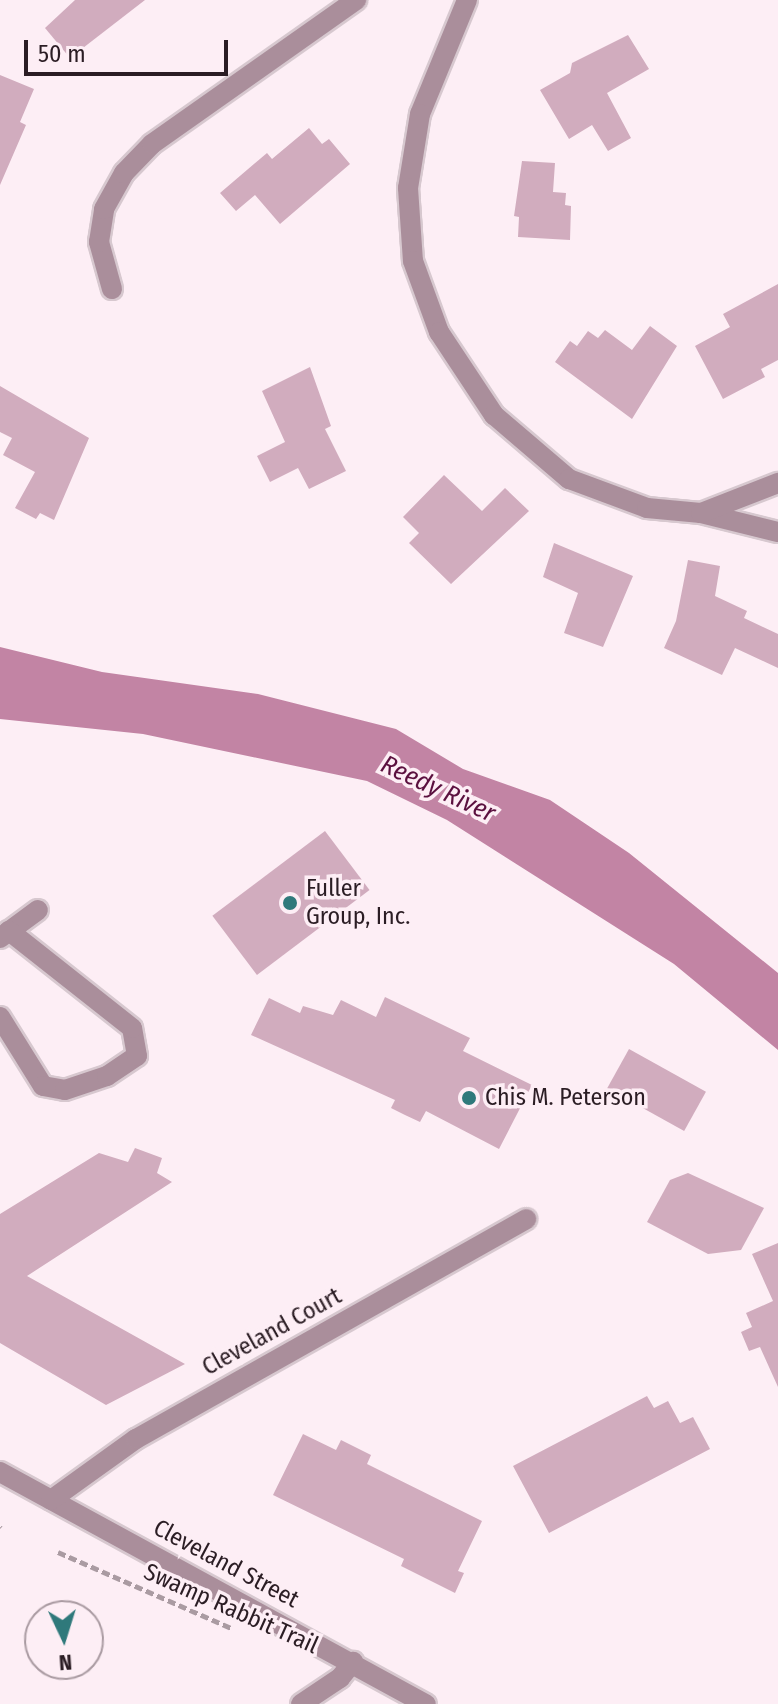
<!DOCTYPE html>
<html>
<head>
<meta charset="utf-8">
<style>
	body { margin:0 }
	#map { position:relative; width:778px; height:1704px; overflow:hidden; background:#fdeef5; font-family:"Fira Sans Condensed",sans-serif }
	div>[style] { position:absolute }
	.water>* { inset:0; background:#c284a4 }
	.building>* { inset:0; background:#d1acbe; transform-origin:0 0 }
	.path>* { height:5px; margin-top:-2.5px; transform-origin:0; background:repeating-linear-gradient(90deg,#aa9ba2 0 8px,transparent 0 12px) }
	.roads { filter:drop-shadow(2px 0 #d7c8cf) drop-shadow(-2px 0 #d7c8cf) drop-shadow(0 2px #d7c8cf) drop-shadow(0 -2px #d7c8cf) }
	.minor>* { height:20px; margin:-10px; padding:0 10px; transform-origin:10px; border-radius:10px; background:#aa8e9b }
	.dots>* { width:22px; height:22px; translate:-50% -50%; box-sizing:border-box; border:4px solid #fdeef5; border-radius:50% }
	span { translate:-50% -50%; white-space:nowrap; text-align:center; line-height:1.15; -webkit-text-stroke:7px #fdeef5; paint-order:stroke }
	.poi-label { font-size:24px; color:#2b1d24 }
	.left { translate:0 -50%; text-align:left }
	.street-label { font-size:24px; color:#2b1d24 }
	.water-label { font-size:26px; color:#5b103f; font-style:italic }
	.north { position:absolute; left:24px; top:1600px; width:80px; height:80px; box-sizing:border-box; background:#fdeef5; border:2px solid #a99aa1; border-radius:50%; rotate:176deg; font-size:22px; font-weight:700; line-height:32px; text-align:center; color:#2b1d24 }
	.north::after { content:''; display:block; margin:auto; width:28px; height:36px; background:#2f797b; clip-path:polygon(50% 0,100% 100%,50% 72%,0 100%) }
	.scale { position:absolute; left:24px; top:40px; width:204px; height:36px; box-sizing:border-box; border:4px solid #2b1d24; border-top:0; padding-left:10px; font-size:24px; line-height:28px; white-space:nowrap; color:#2b1d24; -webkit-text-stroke:6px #fdeef5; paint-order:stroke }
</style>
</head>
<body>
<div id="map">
	<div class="water">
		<i style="clip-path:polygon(0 647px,102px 672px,258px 694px,396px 729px,463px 769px,550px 800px,629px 853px,778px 973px,778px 1050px,674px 964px,447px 820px,367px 781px,143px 734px,0 719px)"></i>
	</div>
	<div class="building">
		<i style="clip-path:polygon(75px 0,145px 0,70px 58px,45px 28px)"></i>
		<i style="clip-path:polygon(628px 35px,649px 69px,607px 93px,631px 138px,608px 151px,592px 125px,569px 139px,540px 90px,570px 73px,572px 63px)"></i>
		<i style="clip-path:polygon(0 75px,34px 89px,20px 122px,26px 125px,0 185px)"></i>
		<i style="clip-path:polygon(309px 128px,322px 144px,329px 139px,350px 164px,280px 224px,255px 195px,236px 211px,220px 193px,267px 153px,272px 159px)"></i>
		<i style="clip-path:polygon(522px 161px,555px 163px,553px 192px,566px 193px,565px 205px,571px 206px,570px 240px,518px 237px,519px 217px,514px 216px)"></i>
		<i style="clip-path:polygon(778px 284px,778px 360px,761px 369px,765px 377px,723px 399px,695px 346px,730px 327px,723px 314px)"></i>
		<i style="clip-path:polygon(650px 326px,677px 346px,632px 419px,555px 362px,570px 341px,577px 346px,588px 331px,598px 338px,605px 330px,632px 350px)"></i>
		<i style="clip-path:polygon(310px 367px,331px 426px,325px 429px,346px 471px,309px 489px,298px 468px,270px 482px,257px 456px,285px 442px,262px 391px)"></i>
		<i style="clip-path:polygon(0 386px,89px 438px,54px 520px,40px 513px,36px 519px,15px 508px,35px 472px,3px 455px,12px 438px,0 432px)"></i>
		<i style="clip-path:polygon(444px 475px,482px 511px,505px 488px,529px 511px,451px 584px,409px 543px,419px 533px,403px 517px)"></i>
		<i style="clip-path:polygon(554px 543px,633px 576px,603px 647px,564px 633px,578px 593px,543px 577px)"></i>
		<i style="clip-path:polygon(688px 560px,720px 566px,715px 596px,747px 611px,744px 618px,778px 634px,778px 668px,735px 648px,722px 675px,664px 648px,676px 621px)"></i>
		<i style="left:325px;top:831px;width:74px;height:141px;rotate:53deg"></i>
		<i style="clip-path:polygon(385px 997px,470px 1038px,463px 1051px,532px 1085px,499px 1149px,426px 1111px,420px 1122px,405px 1115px,391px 1108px,395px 1100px,251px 1035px,269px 998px,300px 1013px,303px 1006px,333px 1015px,341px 1000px,376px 1017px)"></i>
		<i style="left:629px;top:1049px;width:88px;height:45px;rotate:29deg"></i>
		<i style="clip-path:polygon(135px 1148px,162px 1158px,157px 1173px,172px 1182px,27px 1276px,185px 1364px,106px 1405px,0 1343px,0 1214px,99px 1153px,128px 1162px)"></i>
		<i style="clip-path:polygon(688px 1173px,764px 1208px,741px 1250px,708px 1254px,647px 1222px,670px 1180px)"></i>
		<i style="clip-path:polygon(778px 1243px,778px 1387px,760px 1347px,749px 1351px,741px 1332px,752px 1327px,746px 1313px,773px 1301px,752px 1254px)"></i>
		<i style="clip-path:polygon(647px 1396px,654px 1408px,668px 1401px,680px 1423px,693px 1417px,710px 1449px,549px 1533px,513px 1466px)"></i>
		<i style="clip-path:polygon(303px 1434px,336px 1450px,341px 1440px,371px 1455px,367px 1464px,482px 1521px,458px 1571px,464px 1573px,455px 1593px,401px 1566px,404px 1559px,273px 1495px)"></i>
	</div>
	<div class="path">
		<i style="left:0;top:1527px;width:1px;rotate:45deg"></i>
		<i style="left:58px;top:1552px;width:191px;rotate:23.7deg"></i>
	</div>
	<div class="roads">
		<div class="minor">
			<i style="left:467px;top:0;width:123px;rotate:112.4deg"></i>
			<i style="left:420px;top:114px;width:75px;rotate:99.2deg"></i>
			<i style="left:408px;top:188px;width:73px;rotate:86.1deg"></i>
			<i style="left:413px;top:261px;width:76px;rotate:69.9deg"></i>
			<i style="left:439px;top:332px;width:100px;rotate:56.5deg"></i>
			<i style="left:494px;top:415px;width:99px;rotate:40.5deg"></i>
			<i style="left:569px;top:479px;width:83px;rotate:20.4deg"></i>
			<i style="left:647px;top:508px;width:54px;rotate:5.3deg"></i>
			<i style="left:701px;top:513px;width:79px;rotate:13.9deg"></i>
			<i style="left:112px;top:289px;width:49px;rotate:-105.5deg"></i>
			<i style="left:99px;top:242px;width:33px;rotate:-81deg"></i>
			<i style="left:104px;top:209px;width:41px;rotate:-60.9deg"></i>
			<i style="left:124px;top:173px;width:40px;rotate:-46deg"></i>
			<i style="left:152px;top:144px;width:250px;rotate:-35.2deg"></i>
			<i style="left:701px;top:513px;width:83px;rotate:-21.3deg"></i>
			<i style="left:0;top:938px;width:47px;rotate:-36.4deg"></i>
			<i style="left:0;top:1017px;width:81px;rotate:58.1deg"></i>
			<i style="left:43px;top:1086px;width:22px;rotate:10deg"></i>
			<i style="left:65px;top:1090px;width:44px;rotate:-18.4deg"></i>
			<i style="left:107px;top:1076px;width:36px;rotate:-34deg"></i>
			<i style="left:137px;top:1056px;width:28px;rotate:-100deg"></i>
			<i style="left:132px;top:1028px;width:157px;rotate:-141.7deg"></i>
			<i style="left:0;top:1472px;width:485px;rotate:28.6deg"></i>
			<i style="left:51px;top:1500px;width:105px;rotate:-35.7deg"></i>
			<i style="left:136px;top:1439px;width:448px;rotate:-29.4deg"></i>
			<i style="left:301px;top:1704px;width:47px;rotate:-33.7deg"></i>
			<i style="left:340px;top:1678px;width:21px;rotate:-51deg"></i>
		</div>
	</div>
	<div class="dots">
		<i style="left:290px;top:903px;background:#2f797b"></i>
		<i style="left:469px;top:1098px;background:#2f797b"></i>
	</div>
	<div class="poi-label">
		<span class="left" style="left:306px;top:903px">Fuller<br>Group, Inc.</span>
		<span class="left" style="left:485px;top:1098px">Chis M. Peterson</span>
	</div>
	<div class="street-label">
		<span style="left:272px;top:1332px;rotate:-29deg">Cleveland Court</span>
		<span style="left:226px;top:1564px;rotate:28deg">Cleveland Street</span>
		<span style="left:231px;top:1609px;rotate:24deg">Swamp Rabbit Trail</span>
	</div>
	<div class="water-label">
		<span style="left:438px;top:789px;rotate:25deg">Reedy River</span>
	</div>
	<div class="north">N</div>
	<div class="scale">50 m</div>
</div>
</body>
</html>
